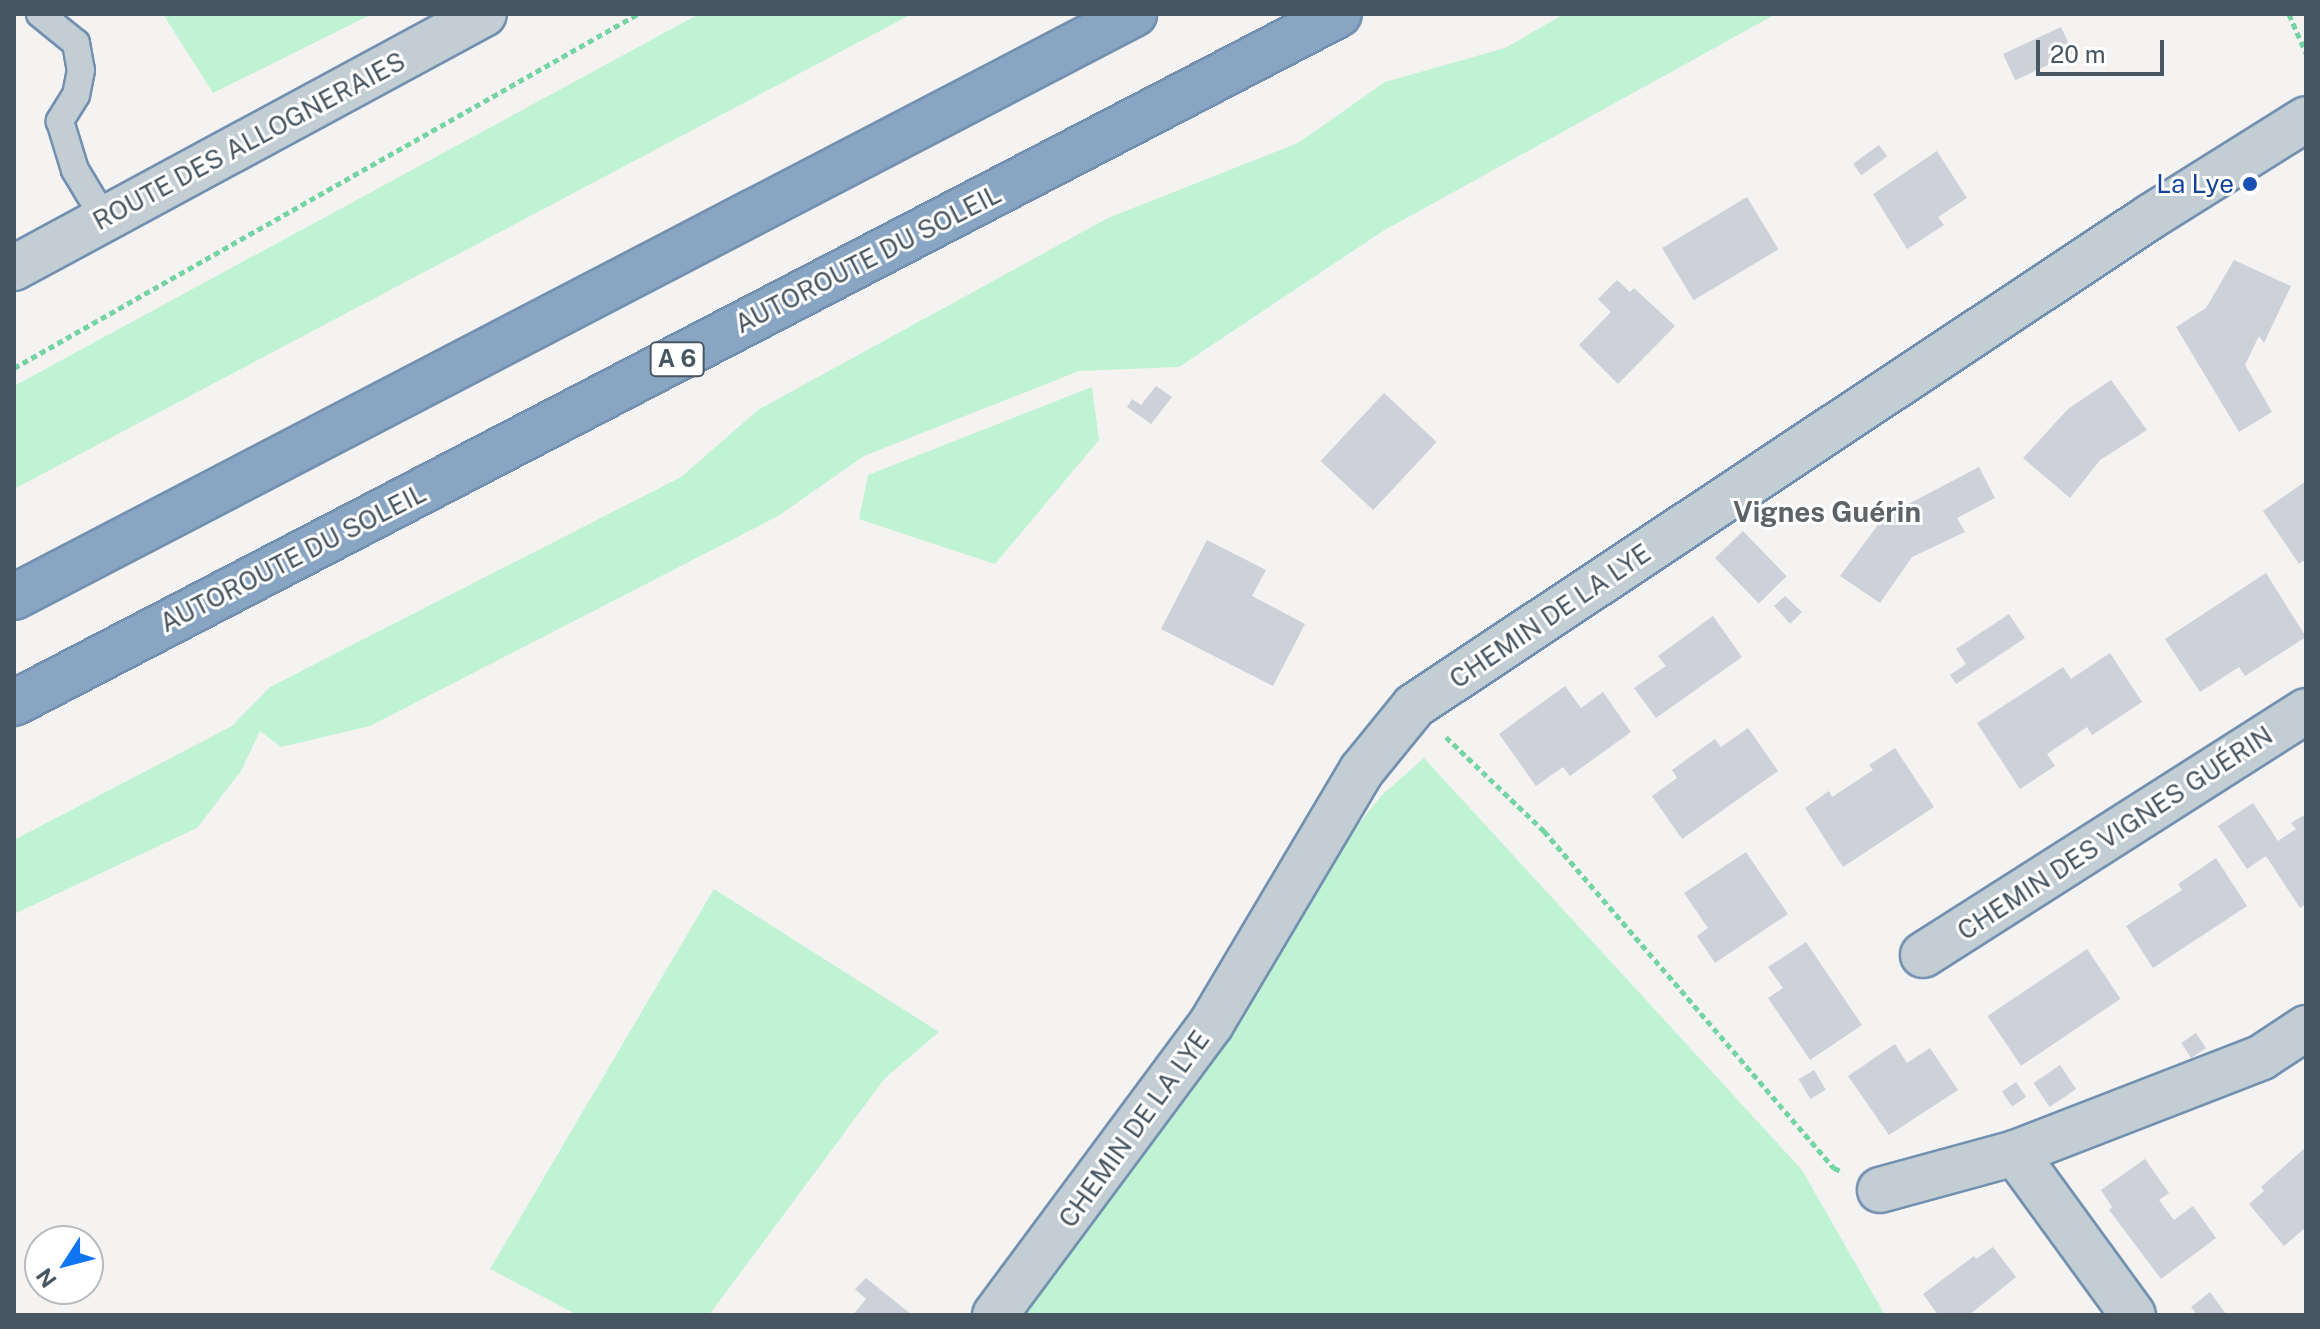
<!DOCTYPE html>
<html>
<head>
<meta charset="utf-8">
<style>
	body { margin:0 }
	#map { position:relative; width:2320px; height:1329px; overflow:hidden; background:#f5f2f2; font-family:"Public Sans",sans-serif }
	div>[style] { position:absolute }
	.green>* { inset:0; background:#c0f3d3 }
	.building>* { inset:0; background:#ced1d7; transform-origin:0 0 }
	.path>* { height:5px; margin-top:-2.5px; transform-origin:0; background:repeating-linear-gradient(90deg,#75d4a4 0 6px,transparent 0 10px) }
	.roads { filter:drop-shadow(2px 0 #7290af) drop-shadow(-2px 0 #7290af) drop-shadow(0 2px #7290af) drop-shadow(0 -2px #7290af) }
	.service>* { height:26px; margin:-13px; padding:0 13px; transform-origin:13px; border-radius:13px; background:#c2cdd4 }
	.minor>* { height:44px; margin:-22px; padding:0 22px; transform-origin:22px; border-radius:22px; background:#c2cdd4 }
	.motorway>* { height:44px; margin:-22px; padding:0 22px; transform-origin:22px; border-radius:22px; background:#88a5c3 }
	.dots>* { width:22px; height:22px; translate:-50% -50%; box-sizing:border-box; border:4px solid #fff; border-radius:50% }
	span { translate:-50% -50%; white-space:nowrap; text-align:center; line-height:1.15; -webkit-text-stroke:6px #fff; paint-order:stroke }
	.shield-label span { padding:2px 6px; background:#fff; border:2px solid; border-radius:6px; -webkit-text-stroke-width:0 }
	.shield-label { font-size:24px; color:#485661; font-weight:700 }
	.street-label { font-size:26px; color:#485661 }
	.transit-label { font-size:26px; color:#164399 }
	.right { translate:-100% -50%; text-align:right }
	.neighbourhood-label { font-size:28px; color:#5e6368; font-weight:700 }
	.frame { position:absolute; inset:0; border:16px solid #485661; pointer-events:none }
	.north { position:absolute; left:24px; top:1225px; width:80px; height:80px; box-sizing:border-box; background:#fff; border:2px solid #b6bbc0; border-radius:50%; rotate:234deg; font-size:22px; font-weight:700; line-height:32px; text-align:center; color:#485661 }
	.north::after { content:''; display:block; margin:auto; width:28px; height:36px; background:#0f75f2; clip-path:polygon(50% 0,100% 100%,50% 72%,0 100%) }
	.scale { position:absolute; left:2036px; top:40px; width:128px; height:36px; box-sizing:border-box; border:4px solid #485661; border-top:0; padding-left:10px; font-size:24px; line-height:28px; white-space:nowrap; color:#485661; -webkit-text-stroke:6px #fff; paint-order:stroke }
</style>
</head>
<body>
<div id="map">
	<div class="green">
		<i style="clip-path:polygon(163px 14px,372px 14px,213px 93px)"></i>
		<i style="clip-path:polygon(699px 14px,912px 14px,14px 489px,14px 386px)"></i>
		<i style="clip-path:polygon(1564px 14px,1776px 14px,1383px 231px,1179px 367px,1079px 371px,864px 456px,778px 516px,370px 726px,281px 747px,260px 731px,241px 771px,197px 828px,14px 914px,14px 840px,232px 726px,270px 687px,681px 477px,758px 410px,1108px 218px,1298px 143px,1385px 82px,1505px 48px)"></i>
		<i style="clip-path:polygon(1092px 387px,1099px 440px,995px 564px,859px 519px,868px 475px)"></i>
		<i style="clip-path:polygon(1424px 758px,1802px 1170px,1885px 1315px,1017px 1315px,1327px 864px,1381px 796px)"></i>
		<i style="clip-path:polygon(714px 889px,939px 1032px,885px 1078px,709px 1315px,578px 1315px,490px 1269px)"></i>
	</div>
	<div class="building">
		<i style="left:2061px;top:27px;width:29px;height:64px;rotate:65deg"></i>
		<i style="left:1879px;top:145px;width:14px;height:32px;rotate:54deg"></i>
		<i style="clip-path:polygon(1937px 151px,1967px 198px,1938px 217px,1944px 225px,1907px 249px,1873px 194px)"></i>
		<i style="left:1747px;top:197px;width:61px;height:99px;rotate:59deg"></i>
		<i style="clip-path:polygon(2234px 260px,2291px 286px,2264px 343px,2259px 336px,2245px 365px,2272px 412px,2239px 432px,2176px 327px,2206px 308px)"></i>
		<i style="clip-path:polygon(1617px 280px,1630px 292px,1634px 288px,1675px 326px,1618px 384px,1579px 345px,1611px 312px,1598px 299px)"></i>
		<i style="clip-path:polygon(2111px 380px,2147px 430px,2100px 460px,2070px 498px,2023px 458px,2068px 409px)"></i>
		<i style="clip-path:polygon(1156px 386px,1172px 397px,1151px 424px,1127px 407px,1132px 399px,1141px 405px)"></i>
		<i style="left:1384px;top:393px;width:72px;height:93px;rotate:43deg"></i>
		<i style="clip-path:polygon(1979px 467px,1995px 498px,1957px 518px,1965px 532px,1912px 557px,1880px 603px,1840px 576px,1883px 518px,1879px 511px,1891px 503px,1895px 511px)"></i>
		<i style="clip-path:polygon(2306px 481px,2306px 559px,2299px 564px,2263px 511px)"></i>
		<i style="left:1743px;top:531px;width:63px;height:39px;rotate:46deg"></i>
		<i style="clip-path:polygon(1207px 540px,1266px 570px,1252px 596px,1305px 624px,1273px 686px,1161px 629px)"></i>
		<i style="clip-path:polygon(2266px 573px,2306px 637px,2245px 676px,2239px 667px,2200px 692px,2165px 639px)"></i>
		<i style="clip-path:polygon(1785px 596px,1802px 612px,1790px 624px,1774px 606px)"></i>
		<i style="clip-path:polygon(2009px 614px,2025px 638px,1956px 684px,1950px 675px,1966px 664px,1956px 649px)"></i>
		<i style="clip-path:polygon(1713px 616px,1742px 657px,1656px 718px,1634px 688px,1666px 666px,1658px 656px)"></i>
		<i style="clip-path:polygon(2110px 653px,2142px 702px,2092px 735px,2087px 727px,2047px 754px,2055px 766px,2020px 789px,1977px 723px,2063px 667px,2071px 679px)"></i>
		<i style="clip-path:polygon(1565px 686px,1581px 708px,1603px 692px,1631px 732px,1570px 776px,1563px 767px,1536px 786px,1499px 734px)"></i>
		<i style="clip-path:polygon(1748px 728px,1778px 771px,1682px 839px,1652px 796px,1677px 778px,1672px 770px,1715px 739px,1721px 747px)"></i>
		<i style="clip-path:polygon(1895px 748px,1934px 807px,1843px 867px,1805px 808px,1829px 791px,1832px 797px,1873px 770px,1869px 765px)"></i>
		<i style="clip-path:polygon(2253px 803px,2278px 841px,2296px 829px,2291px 823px,2306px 814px,2306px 904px,2300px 908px,2266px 856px,2247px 869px,2218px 826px)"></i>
		<i style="clip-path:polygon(1746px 852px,1788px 914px,1715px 963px,1697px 936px,1708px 928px,1684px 893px)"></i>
		<i style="clip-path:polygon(2216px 858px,2247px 906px,2153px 968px,2126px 926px,2182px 890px,2178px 884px)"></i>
		<i style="clip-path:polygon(1806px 942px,1862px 1025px,1810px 1060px,1768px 998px,1783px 988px,1768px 967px)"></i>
		<i style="left:2087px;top:949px;width:60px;height:120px;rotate:56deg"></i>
		<i style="left:2196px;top:1033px;width:18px;height:18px;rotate:56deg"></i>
		<i style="clip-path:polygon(1895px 1044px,1907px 1063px,1930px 1048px,1958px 1090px,1889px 1135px,1848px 1076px)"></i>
		<i style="left:2060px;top:1065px;width:29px;height:32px;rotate:56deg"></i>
		<i style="left:1814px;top:1070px;width:23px;height:18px;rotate:59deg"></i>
		<i style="left:2016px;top:1082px;width:18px;height:17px;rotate:56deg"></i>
		<i style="clip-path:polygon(2306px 1147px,2306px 1227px,2284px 1246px,2249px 1204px,2264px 1191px,2261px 1187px)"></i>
		<i style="clip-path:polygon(2145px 1159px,2169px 1193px,2159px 1200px,2174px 1220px,2193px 1206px,2216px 1238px,2161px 1279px,2109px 1210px,2112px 1207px,2101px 1190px)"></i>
		<i style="clip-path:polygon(1993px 1247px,2016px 1277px,1969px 1315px,1938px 1315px,1923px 1294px,1974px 1256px,1976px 1259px)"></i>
		<i style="clip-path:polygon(866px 1278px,912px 1315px,853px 1315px,866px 1299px,855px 1289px)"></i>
		<i style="clip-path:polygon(2210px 1292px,2226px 1314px,2197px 1315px,2191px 1307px)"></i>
	</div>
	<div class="path">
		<i style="left:2289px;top:14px;width:43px;rotate:66.4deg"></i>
		<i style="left:14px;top:368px;width:717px;rotate:-29.57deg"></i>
		<i style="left:1446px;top:737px;width:136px;rotate:43.8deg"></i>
		<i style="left:1544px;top:831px;width:445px;rotate:49.3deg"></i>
		<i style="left:1834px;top:1168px;width:10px;rotate:24deg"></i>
	</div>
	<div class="roads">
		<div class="service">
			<i style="left:40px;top:14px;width:46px;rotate:38.9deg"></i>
			<i style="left:76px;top:43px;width:27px;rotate:80deg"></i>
			<i style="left:81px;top:70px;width:25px;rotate:101deg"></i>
			<i style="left:76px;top:95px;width:31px;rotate:122deg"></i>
			<i style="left:60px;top:121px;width:51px;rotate:73deg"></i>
			<i style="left:75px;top:170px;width:56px;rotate:58.9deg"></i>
		</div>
		<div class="minor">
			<i style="left:14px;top:268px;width:534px;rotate:-28.39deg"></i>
			<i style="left:1923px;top:955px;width:454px;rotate:-32.5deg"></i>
			<i style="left:2015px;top:1153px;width:200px;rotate:53.9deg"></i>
			<i style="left:1880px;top:1190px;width:140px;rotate:-15.3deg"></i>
			<i style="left:2015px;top:1153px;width:265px;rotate:-21.2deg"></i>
			<i style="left:2262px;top:1057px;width:53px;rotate:-33.4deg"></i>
			<i style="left:995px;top:1315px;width:362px;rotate:-53.4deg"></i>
			<i style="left:1211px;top:1024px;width:295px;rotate:-59.3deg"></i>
			<i style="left:1362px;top:770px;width:82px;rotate:-50.9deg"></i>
			<i style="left:1414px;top:706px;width:884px;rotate:-33.6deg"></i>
			<i style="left:2150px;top:217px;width:184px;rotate:-32.1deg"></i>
		</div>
		<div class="motorway">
			<i style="left:14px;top:597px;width:1263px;rotate:-27.5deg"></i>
			<i style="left:14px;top:703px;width:1493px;rotate:-27.47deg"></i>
		</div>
	</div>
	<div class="dots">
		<i style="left:2250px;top:184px;background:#1a4fb4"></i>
	</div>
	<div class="shield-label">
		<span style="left:677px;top:359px">A 6</span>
	</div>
	<div class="street-label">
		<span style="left:249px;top:141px;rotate:-28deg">ROUTE DES ALLOGNERAIES</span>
		<span style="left:868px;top:259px;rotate:-27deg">AUTOROUTE DU SOLEIL</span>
		<span style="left:293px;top:558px;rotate:-27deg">AUTOROUTE DU SOLEIL</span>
		<span style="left:1550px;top:616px;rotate:-34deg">CHEMIN DE LA LYE</span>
		<span style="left:2115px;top:833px;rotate:-33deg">CHEMIN DES VIGNES GUÉRIN</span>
		<span style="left:1134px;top:1129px;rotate:-54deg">CHEMIN DE LA LYE</span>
	</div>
	<div class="transit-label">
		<span class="right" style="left:2234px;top:184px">La Lye</span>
	</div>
	<div class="neighbourhood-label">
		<span style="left:1827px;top:512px">Vignes Guérin</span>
	</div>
	<div class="frame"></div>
	<div class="north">N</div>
	<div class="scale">20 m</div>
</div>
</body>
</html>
